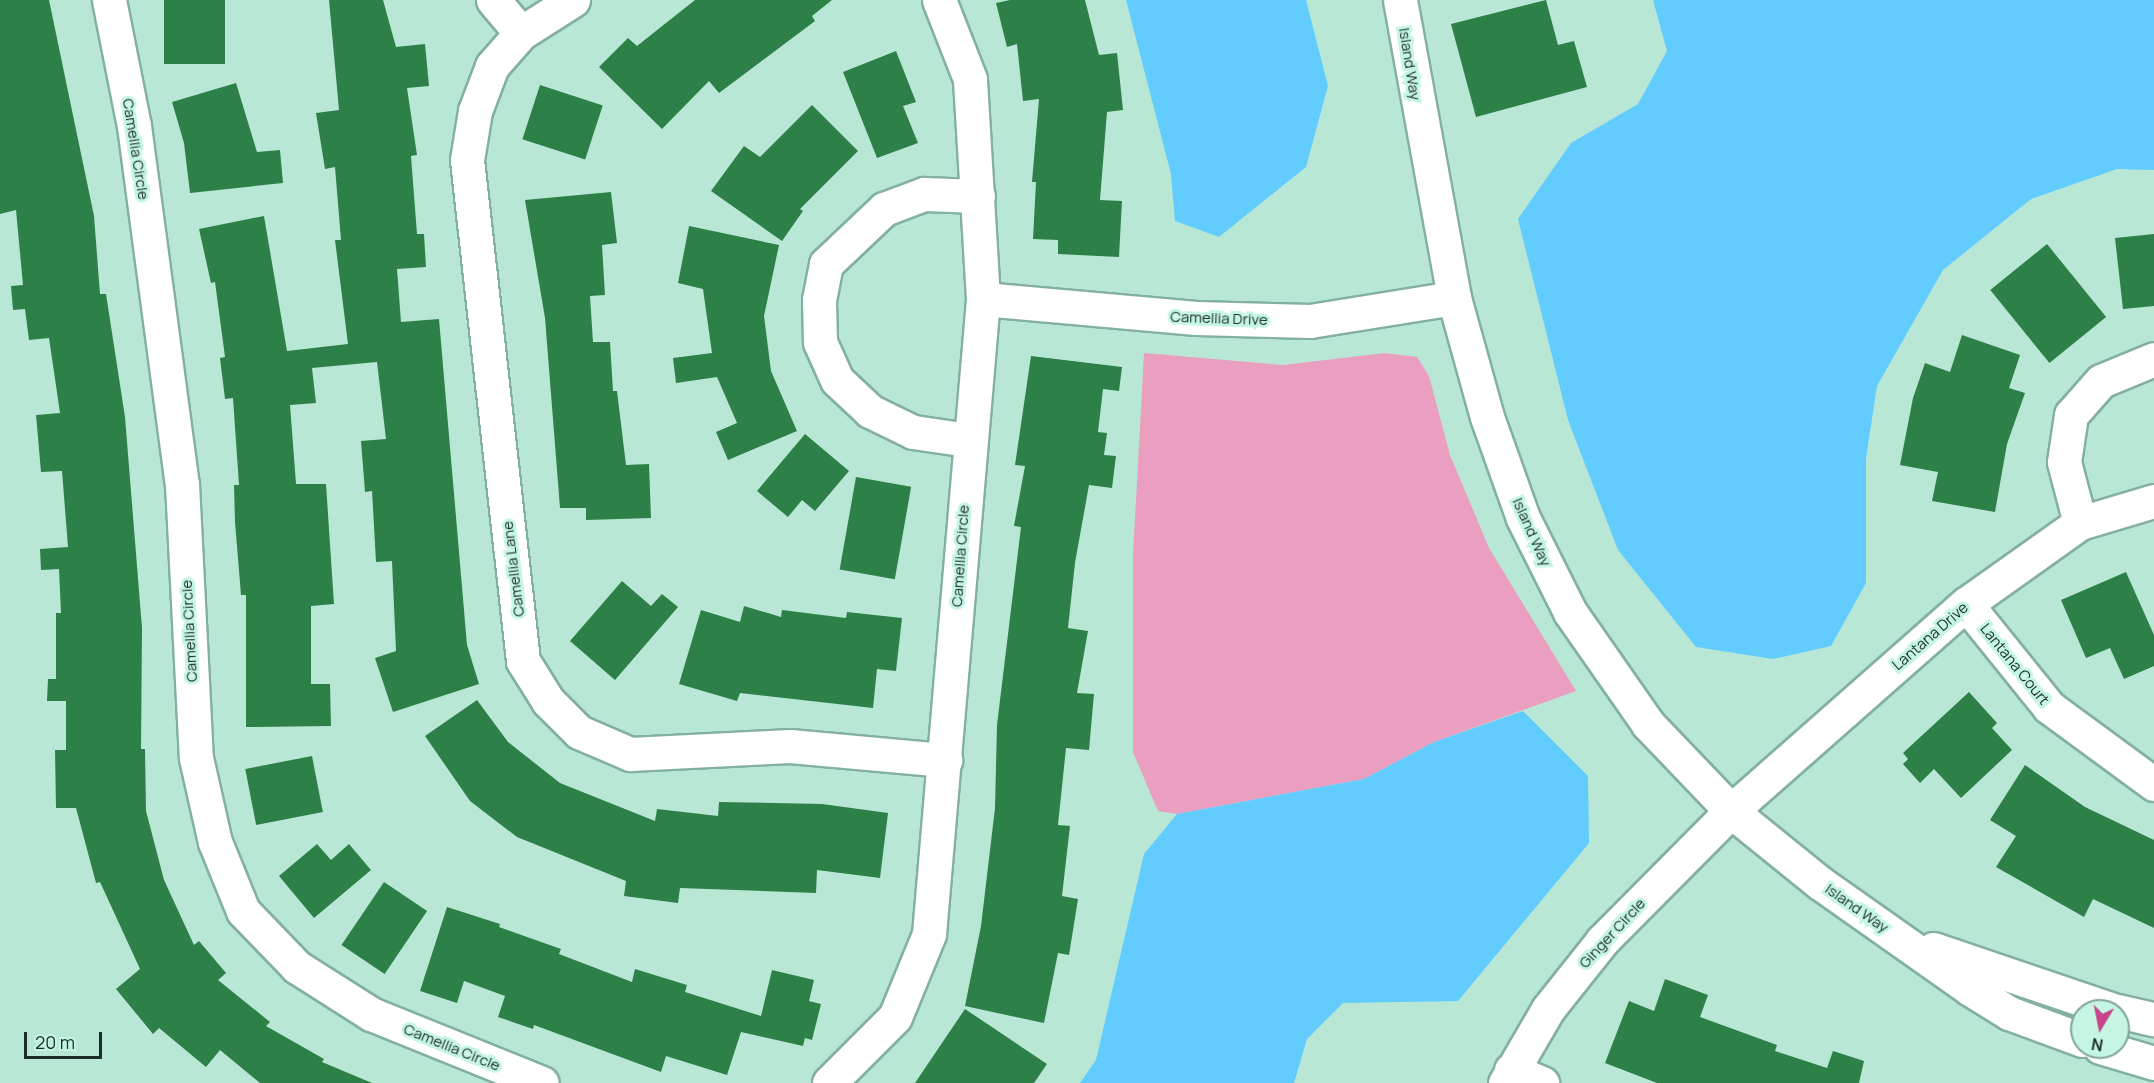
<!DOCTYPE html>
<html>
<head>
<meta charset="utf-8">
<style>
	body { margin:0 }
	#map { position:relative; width:2154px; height:1083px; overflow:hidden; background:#b8e7d6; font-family:Manrope,sans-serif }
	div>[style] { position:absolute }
	.green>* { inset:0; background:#ea9fc1 }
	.water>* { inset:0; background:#61ccfd }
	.building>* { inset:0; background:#2d8047; transform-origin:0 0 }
	.roads { filter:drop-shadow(2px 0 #83b0a0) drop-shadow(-2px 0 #83b0a0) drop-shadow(0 2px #83b0a0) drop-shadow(0 -2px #83b0a0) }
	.minor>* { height:33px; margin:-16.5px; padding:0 16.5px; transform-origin:16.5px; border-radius:16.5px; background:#fff }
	span { translate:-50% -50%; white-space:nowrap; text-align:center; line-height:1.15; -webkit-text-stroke:6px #c5f5e3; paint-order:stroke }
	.street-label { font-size:15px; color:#1c2e28 }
	.north { position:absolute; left:2070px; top:999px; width:60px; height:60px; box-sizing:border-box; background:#c5f5e3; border:2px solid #81a598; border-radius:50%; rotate:190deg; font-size:16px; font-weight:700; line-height:24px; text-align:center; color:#1c2e28 }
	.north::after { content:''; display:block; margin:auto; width:21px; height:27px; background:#c8458c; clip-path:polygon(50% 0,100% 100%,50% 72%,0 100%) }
	.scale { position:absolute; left:24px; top:1032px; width:78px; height:27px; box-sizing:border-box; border:3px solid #1c2e28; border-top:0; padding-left:8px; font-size:18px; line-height:21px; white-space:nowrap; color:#1c2e28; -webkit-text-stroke:4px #c5f5e3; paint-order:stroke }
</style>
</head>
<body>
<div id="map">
	<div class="green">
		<i style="clip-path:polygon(1144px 353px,1283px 365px,1385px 353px,1417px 357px,1429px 376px,1450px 455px,1489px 548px,1576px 691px,1434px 742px,1364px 779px,1177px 814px,1158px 811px,1133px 752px,1133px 555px)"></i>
	</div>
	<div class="water">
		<i style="clip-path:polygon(1126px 0,1306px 0,1328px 86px,1306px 167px,1219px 237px,1175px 221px,1171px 174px)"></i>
		<i style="clip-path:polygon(1653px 0,2154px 0,2154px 170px,2117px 169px,2031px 199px,1943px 270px,1877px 386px,1866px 458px,1866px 583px,1831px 646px,1773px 659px,1696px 647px,1618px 550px,1568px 420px,1518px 219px,1571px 143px,1638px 104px,1667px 51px)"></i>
		<i style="clip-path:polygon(1523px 711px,1588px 776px,1589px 843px,1458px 1001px,1343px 1003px,1307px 1039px,1294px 1083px,1080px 1083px,1096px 1060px,1144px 854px,1177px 814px,1364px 779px,1434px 742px)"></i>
	</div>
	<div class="building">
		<i style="clip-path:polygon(0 0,49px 0,94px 216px,100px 294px,106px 294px,125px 417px,142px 628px,141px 749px,145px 749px,146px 811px,164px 880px,194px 945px,199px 941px,226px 973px,218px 980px,270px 1022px,266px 1026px,324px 1059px,322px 1062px,372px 1083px,260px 1083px,220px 1050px,206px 1067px,159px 1028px,153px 1034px,116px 989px,140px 969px,100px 882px,96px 883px,76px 808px,56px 808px,55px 750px,66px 750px,66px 701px,47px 701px,48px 679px,56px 679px,56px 613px,61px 613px,59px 569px,41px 570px,40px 549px,68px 547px,62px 471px,41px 472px,36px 415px,60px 413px,49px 338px,29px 340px,25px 309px,13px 310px,11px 286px,23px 285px,16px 210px,0 214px)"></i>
		<i style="left:164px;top:0;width:61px;height:64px"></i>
		<i style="clip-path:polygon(329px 0,383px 0,396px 47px,425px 44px,429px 86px,407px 88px,417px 155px,411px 156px,417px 234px,424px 234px,426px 267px,397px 269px,401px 322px,439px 319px,467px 645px,479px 684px,393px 712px,375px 658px,396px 651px,392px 561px,376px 562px,372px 491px,365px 492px,361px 441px,386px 439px,377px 362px,312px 368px,316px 403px,290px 405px,296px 484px,326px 484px,334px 604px,311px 606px,311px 684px,330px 684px,331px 726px,246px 727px,246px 595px,241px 595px,235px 522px,234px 485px,239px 485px,233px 398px,225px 399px,220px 358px,225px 357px,215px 282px,211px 283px,199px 229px,264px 216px,287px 351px,348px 344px,335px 240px,341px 240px,335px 167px,325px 169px,316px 113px,339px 110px)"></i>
		<i style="clip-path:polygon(695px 0,832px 0,812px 16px,815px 21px,719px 93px,709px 81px,662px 129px,599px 67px,628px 38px,637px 46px)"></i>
		<i style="clip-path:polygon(1010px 0,1085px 0,1099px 55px,1117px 53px,1123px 110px,1107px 112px,1100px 200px,1122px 201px,1119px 257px,1058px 254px,1058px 240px,1033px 239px,1036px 182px,1032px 182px,1039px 99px,1023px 101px,1017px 44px,1007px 47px,996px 3px)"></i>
		<i style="clip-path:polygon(1546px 0,1558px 45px,1574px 41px,1587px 87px,1476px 117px,1451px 24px)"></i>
		<i style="clip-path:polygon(896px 51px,916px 102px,903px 106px,918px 143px,877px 158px,843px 72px)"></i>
		<i style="clip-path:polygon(236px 83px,257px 152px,280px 150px,283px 183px,190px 193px,184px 143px,172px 102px)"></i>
		<i style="left:540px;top:85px;width:66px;height:57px;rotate:18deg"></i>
		<i style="clip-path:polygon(812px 105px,858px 151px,800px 209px,803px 211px,782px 241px,711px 191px,744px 146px,760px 157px)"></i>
		<i style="clip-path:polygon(611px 192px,617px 243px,602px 245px,605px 295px,590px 296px,593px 342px,610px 342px,613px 391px,617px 391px,626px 465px,649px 464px,651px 518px,586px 520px,586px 508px,560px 508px,545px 318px,525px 200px)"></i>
		<i style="clip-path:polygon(689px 226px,779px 245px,764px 316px,771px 371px,797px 431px,728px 460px,716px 432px,737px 423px,717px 377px,676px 383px,673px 358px,712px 353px,703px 289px,678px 283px)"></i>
		<i style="clip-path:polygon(2154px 234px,2154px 306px,2123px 309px,2115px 238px)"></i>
		<i style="left:2047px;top:244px;width:94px;height:73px;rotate:51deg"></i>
		<i style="clip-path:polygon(1962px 335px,2020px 355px,2009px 388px,2025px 393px,2007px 444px,1995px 512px,1932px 501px,1938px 472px,1900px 465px,1913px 398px,1925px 363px,1950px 372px)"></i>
		<i style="clip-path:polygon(1031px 356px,1122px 367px,1119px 391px,1103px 389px,1098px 432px,1107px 433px,1104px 455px,1116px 456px,1112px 488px,1089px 485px,1075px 563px,1068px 628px,1088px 631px,1077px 693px,1094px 694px,1089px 750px,1066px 748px,1058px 825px,1070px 826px,1062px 896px,1078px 899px,1069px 955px,1058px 953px,1044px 1023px,965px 1006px,981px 926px,995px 808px,997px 725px,1021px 527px,1014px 526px,1025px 466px,1015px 465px)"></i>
		<i style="clip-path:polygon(805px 434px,849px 471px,815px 511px,802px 500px,788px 517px,757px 491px)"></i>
		<i style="left:856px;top:477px;width:56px;height:94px;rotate:10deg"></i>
		<i style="clip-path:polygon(2126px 572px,2154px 635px,2154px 666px,2124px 679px,2110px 648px,2086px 658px,2061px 600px)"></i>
		<i style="clip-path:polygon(622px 581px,651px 606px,662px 594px,678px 607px,615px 680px,570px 641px)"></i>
		<i style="clip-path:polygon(744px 606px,781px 617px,782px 610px,846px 618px,847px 612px,902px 618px,896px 671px,877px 669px,873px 708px,740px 693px,737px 701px,679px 684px,701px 610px,740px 622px)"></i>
		<i style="clip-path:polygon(1969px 692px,1997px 723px,1992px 728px,2012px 750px,1961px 798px,1934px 769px,1920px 783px,1903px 764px,1908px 759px,1903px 753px)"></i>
		<i style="clip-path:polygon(477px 700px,508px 742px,560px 783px,655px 821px,657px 809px,718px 816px,719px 802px,822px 804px,888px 813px,880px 878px,817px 870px,816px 893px,680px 888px,678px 903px,624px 896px,626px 881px,517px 837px,470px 801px,425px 736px)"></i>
		<i style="left:312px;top:756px;width:57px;height:68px;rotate:79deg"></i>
		<i style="clip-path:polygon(2025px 765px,2085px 807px,2154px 840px,2154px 928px,2093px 899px,2084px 917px,1996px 867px,2016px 836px,1990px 820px)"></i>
		<i style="clip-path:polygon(317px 844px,331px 860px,349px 844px,371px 870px,314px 918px,279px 876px)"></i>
		<i style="left:384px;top:882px;width:52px;height:76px;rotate:34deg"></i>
		<i style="clip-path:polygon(447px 907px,500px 924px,499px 927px,561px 949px,559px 954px,632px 982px,635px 969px,687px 985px,685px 992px,761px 1016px,772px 970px,814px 980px,809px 1001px,821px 1004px,812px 1040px,805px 1038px,803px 1046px,741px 1032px,727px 1075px,666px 1056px,661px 1072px,534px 1025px,533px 1029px,498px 1017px,505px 996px,464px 981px,457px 1003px,420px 991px)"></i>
		<i style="clip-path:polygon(1665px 979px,1708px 995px,1700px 1017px,1777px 1045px,1775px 1051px,1827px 1068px,1833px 1051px,1864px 1061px,1859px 1083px,1657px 1083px,1605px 1063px,1629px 1001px,1654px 1011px)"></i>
		<i style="clip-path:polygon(965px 1009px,1047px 1064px,1034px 1083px,915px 1083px)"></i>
	</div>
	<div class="roads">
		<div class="minor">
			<i style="left:109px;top:0;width:128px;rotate:78.8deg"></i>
			<i style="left:134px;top:126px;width:361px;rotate:82.4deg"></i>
			<i style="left:182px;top:484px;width:274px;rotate:87.1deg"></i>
			<i style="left:196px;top:758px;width:86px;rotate:77.3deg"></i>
			<i style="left:215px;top:842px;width:74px;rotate:67.9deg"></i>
			<i style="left:243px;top:911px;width:78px;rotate:46deg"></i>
			<i style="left:297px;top:967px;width:88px;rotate:32.4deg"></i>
			<i style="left:371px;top:1014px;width:184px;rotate:22deg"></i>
			<i style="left:493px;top:0;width:43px;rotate:49.7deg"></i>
			<i style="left:573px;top:0;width:62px;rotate:147.6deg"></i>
			<i style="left:521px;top:33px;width:44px;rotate:131.3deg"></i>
			<i style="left:492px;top:66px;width:48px;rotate:110.7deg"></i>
			<i style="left:475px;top:111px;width:50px;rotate:99.3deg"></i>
			<i style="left:467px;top:160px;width:504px;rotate:83.62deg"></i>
			<i style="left:523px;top:661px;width:47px;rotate:58deg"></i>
			<i style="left:548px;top:701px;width:44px;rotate:45deg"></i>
			<i style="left:579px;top:732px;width:56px;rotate:23.3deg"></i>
			<i style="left:630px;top:754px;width:160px;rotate:-2.9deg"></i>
			<i style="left:790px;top:746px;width:156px;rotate:5.2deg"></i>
			<i style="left:1400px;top:0;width:303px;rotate:79.7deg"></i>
			<i style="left:1454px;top:298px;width:123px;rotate:74.5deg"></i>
			<i style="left:1487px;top:417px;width:107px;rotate:70.4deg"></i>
			<i style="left:1523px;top:518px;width:105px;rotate:63.4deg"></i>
			<i style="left:1570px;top:612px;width:136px;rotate:55.1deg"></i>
			<i style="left:1648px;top:724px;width:120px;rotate:46.3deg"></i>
			<i style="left:1731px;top:811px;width:114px;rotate:39deg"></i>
			<i style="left:1820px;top:883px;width:184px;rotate:35.2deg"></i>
			<i style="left:1970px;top:989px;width:46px;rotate:31.6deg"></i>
			<i style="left:2009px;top:1013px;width:78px;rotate:20.3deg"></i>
			<i style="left:983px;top:299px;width:214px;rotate:5.1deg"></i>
			<i style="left:1196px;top:318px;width:114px;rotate:1.5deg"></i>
			<i style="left:1310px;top:321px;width:146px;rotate:-9.1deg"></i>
			<i style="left:968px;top:440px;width:56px;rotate:-171.7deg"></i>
			<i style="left:913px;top:432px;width:48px;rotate:-154deg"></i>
			<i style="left:870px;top:411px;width:45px;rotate:-136.8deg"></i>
			<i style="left:837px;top:380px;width:42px;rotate:-114.1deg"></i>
			<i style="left:820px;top:342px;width:42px;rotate:-91.4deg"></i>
			<i style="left:819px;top:300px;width:37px;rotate:-79deg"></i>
			<i style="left:826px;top:264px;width:80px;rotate:-43.5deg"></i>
			<i style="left:884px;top:209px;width:43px;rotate:-20.6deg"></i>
			<i style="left:924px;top:194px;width:54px;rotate:2.1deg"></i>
			<i style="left:2080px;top:523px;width:63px;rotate:-104.7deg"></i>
			<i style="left:2064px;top:462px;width:48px;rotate:-81.5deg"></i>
			<i style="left:2071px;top:415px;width:45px;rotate:-48.6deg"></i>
			<i style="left:2101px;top:381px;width:57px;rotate:-22.5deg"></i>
			<i style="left:1966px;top:604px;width:132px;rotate:51.1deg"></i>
			<i style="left:2049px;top:707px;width:130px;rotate:36.3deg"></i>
			<i style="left:1933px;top:949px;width:193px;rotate:18.7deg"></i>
			<i style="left:2118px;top:1011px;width:37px;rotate:13deg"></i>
			<i style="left:2100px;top:1047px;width:56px;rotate:16.5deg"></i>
			<i style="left:1511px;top:1070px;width:34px;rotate:23deg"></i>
			<i style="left:829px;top:1083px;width:93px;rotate:-45deg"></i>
			<i style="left:895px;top:1017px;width:90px;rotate:-67.7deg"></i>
			<i style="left:929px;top:934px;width:637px;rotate:-85.14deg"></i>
			<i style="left:983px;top:299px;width:220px;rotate:-93.4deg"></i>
			<i style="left:970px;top:79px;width:85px;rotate:-111.4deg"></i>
			<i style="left:1505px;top:1083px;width:86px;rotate:-59.8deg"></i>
			<i style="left:1548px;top:1009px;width:87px;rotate:-51.5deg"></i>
			<i style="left:1602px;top:941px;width:183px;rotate:-45.2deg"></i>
			<i style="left:1731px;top:811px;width:313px;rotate:-41.4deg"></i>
			<i style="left:1966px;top:604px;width:140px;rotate:-35.4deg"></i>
			<i style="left:2080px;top:523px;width:77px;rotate:-16.6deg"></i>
		</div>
	</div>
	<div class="street-label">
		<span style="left:1410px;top:64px;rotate:81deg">Island Way</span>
		<span style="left:136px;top:149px;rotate:81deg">Camellia Circle</span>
		<span style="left:1219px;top:318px;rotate:2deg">Camellia Drive</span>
		<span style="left:1532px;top:532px;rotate:66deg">Island Way</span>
		<span style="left:960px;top:556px;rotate:-86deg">Camellia Circle</span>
		<span style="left:513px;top:569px;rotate:-97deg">Camellia Lane</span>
		<span style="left:189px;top:631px;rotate:-93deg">Camellia Circle</span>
		<span style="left:1930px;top:636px;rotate:-41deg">Lantana Drive</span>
		<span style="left:2015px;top:664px;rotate:51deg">Lantana Court</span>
		<span style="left:1857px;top:908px;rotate:35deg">Island Way</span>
		<span style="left:1612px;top:933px;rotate:-47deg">Ginger Circle</span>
		<span style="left:452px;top:1047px;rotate:22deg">Camellia Circle</span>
	</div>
	<div class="north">N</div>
	<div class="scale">20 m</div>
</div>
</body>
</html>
